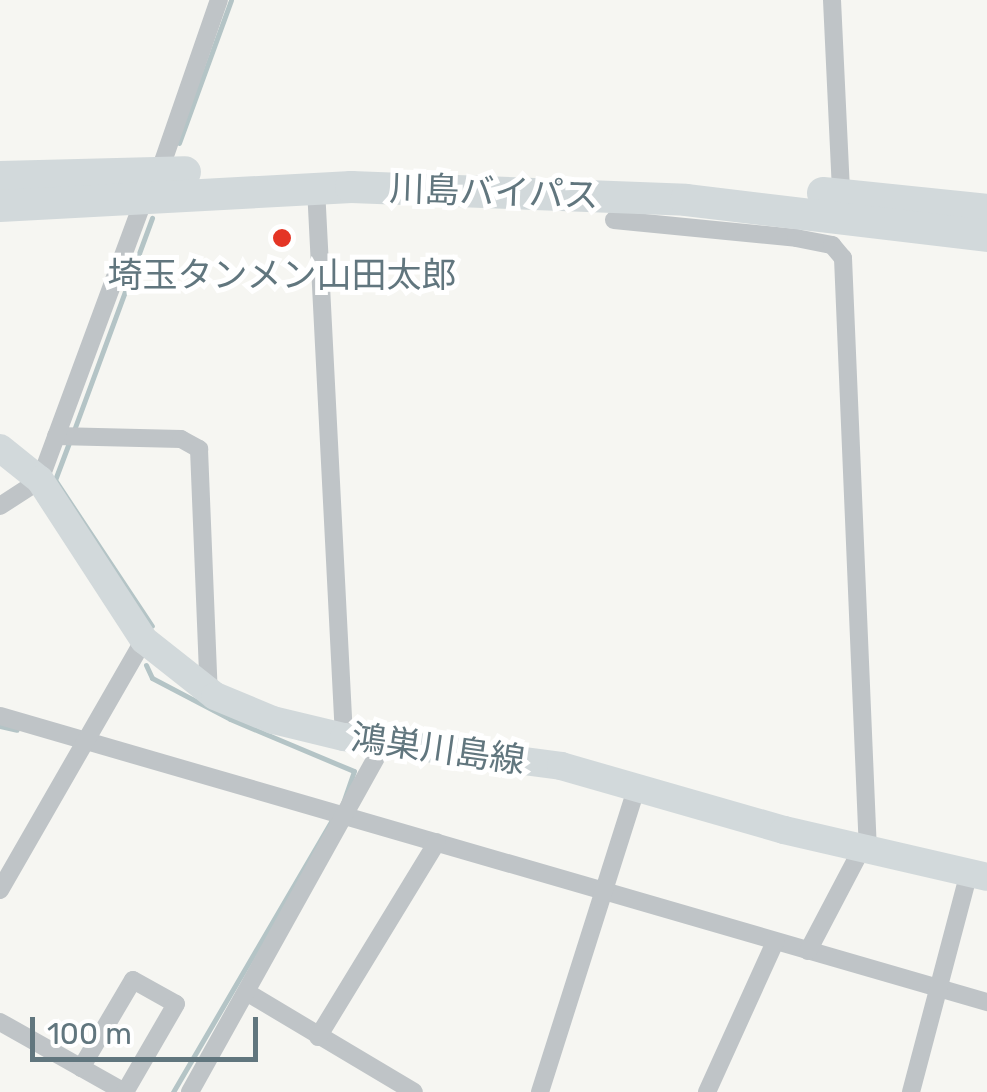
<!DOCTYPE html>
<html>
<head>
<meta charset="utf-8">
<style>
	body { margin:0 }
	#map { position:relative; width:987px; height:1092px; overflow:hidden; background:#f6f6f2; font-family:Rubik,"Noto Sans JP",sans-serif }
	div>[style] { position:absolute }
	.stream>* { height:5px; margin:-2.5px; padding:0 2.5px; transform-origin:2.5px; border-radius:2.5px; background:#b4c4c6 }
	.street>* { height:18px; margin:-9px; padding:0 9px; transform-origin:9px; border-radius:9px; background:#bfc4c7 }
	.primary>* { height:28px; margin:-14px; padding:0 14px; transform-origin:14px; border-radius:14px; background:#d2d9db }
	.highway>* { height:32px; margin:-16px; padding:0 16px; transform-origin:16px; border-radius:16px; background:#d2d9db }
	.dots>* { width:28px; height:28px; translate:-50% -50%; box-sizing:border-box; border:5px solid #fff; border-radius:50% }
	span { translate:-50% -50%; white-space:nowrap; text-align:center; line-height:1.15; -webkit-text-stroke:10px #fff; paint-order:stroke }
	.street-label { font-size:35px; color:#61767e }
	.poi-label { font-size:35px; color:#61767e }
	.scale { position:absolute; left:30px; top:1017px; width:228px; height:45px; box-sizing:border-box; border:5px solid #61767e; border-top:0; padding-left:12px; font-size:30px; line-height:35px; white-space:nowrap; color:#61767e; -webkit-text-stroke:8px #fff; paint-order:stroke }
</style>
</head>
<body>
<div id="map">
	<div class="stream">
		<i style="left:179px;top:143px;width:152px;rotate:-70deg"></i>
		<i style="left:74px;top:430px;width:226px;rotate:-69.8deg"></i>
		<i style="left:70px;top:440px;width:43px;rotate:110.6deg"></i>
		<i style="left:55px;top:480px;width:175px;rotate:56.4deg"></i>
		<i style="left:146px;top:665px;width:14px;rotate:65deg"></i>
		<i style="left:152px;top:678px;width:88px;rotate:27.7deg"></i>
		<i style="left:230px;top:719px;width:134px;rotate:22.8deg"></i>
		<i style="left:354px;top:771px;width:34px;rotate:109deg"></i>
		<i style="left:0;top:726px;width:17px;rotate:13deg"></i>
		<i style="left:173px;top:1092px;width:320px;rotate:-59.7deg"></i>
	</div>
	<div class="street">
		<i style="left:832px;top:0;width:194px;rotate:87.3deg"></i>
		<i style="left:159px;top:173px;width:183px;rotate:-70.9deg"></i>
		<i style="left:316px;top:188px;width:550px;rotate:87.08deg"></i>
		<i style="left:614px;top:220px;width:183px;rotate:5.6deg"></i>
		<i style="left:796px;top:238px;width:37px;rotate:11deg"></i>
		<i style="left:832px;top:245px;width:17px;rotate:50deg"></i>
		<i style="left:843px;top:258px;width:594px;rotate:87.59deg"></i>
		<i style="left:56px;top:436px;width:125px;rotate:1.4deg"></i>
		<i style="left:181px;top:439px;width:21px;rotate:29deg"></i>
		<i style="left:199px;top:449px;width:244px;rotate:87.7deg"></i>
		<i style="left:0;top:506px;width:48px;rotate:-33deg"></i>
		<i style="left:40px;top:480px;width:303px;rotate:-69.7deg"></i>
		<i style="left:0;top:716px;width:1028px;rotate:16.16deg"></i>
		<i style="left:0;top:890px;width:289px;rotate:-60.1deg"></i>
		<i style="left:808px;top:951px;width:114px;rotate:-62.3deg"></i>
		<i style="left:248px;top:993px;width:193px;rotate:30.8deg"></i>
		<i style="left:0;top:1022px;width:142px;rotate:29.4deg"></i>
		<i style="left:318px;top:1037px;width:228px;rotate:-58.6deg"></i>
		<i style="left:81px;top:1068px;width:102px;rotate:-59.4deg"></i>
		<i style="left:133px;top:980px;width:49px;rotate:29.2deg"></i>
		<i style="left:176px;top:1004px;width:102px;rotate:120.1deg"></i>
		<i style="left:190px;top:1092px;width:398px;rotate:-60.9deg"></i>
		<i style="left:540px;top:1092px;width:320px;rotate:-72.4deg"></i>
		<i style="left:707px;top:1092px;width:165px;rotate:-65.6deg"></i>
		<i style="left:911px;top:1092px;width:227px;rotate:-75.2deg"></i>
	</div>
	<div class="primary">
		<i style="left:0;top:448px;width:51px;rotate:38.7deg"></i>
		<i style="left:40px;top:480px;width:191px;rotate:57deg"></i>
		<i style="left:144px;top:640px;width:90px;rotate:38.3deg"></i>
		<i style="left:215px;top:696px;width:63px;rotate:22.5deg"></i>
		<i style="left:273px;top:720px;width:73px;rotate:13.5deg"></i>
		<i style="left:344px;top:737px;width:219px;rotate:7.6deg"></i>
		<i style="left:561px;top:766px;width:232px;rotate:16deg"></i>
		<i style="left:784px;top:830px;width:208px;rotate:13deg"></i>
	</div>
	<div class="highway">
		<i style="left:0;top:177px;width:185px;rotate:-1.5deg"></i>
		<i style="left:823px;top:193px;width:165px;rotate:5.9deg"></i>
		<i style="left:0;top:206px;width:352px;rotate:-3.1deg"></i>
		<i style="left:351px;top:187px;width:335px;rotate:2.2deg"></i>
		<i style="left:686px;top:200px;width:303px;rotate:6.8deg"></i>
	</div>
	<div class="dots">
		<i style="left:282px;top:238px;background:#e43525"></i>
	</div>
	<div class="street-label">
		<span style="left:494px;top:192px;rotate:2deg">川島バイパス</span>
		<span style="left:438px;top:749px;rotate:8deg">鴻巣川島線</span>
	</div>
	<div class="poi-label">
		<span style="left:282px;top:275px">埼玉タンメン山田太郎</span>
	</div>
	<div class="scale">100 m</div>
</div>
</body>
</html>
